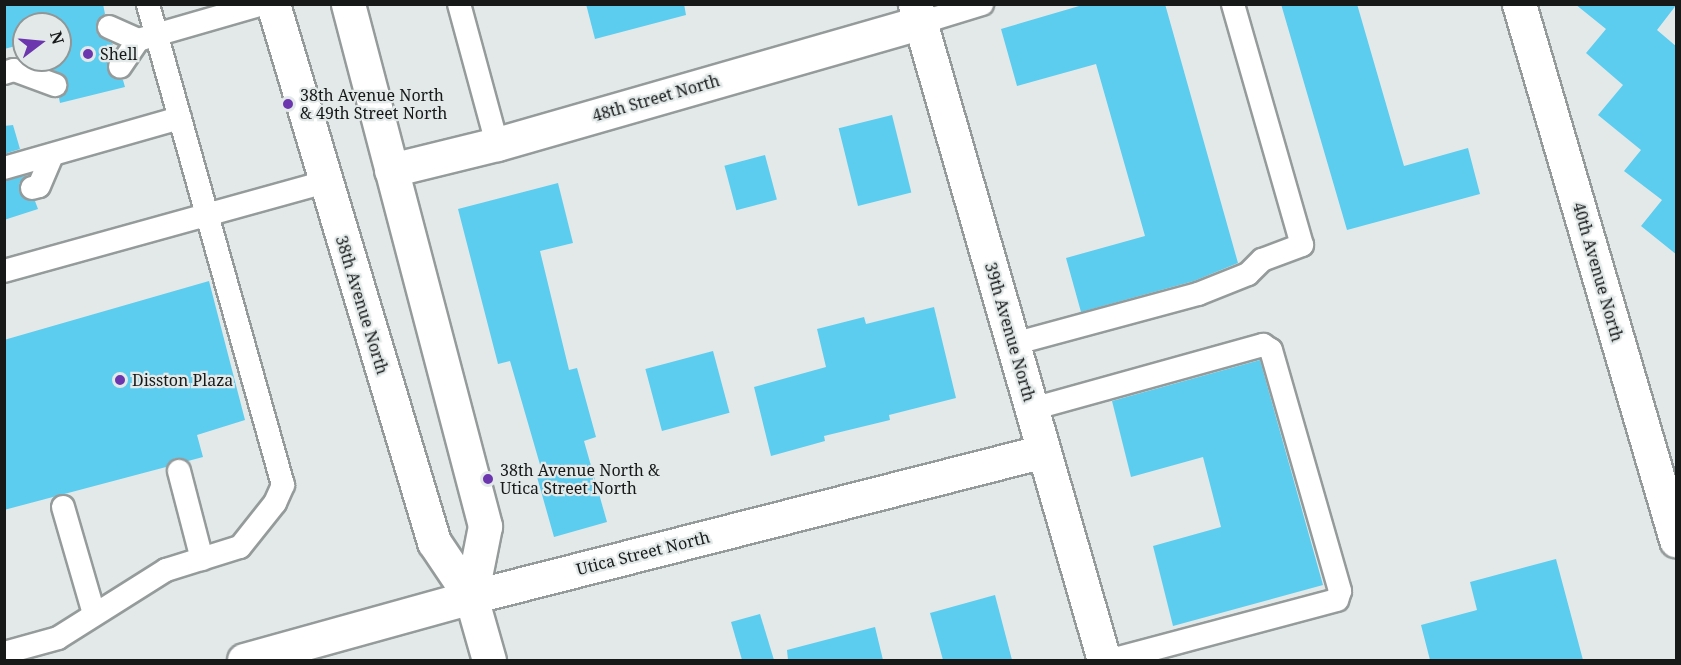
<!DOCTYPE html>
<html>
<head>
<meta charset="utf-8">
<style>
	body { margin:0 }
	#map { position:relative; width:1681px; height:665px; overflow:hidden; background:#e3e9e9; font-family:"Noto Serif",serif }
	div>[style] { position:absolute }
	.building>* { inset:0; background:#5ccdef; transform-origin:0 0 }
	.roads { filter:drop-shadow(2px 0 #959b9b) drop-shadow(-2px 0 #959b9b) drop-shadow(0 2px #959b9b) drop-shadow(0 -2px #959b9b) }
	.service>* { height:22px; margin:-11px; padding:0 11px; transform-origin:11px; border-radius:11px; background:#fff }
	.minor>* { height:33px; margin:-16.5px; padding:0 16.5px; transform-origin:16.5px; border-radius:16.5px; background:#fff }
	.secondary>* { height:33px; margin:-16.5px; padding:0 16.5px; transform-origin:16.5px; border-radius:16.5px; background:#fff }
	.dots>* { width:16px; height:16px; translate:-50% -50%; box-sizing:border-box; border:3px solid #e3e9e9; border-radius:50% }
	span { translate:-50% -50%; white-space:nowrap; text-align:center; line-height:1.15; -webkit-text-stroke:4.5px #e3e9e9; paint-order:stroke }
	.poi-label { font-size:16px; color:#171919 }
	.left { translate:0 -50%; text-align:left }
	.street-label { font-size:16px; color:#171919 }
	.frame { position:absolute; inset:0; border:6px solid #171919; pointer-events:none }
	.north { position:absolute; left:12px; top:12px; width:60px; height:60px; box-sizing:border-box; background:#e3e9e9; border:2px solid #919696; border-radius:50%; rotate:74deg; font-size:16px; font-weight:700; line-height:24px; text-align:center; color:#171919 }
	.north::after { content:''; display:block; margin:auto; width:21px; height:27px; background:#6c37ae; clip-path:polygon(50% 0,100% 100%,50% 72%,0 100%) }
</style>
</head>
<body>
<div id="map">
	<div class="building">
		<i style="clip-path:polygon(4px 4px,103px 4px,105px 14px,97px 21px,96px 29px,98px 35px,113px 44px,108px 72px,113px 78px,123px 80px,125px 87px,60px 103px,59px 98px,67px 90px,68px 82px,52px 69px,49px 60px,60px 60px,60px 24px,24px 24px,24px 44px,4px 49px)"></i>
		<i style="clip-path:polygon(586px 4px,684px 4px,686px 15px,595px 39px)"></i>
		<i style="clip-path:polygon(1086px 4px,1165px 4px,1238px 263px,1194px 281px,1081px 312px,1066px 258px,1145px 236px,1096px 64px,1017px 86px,1001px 29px)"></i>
		<i style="clip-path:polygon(1281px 4px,1357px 4px,1404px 166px,1468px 148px,1480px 194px,1347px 230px)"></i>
		<i style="clip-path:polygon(1575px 4px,1677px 4px,1657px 30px,1677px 47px,1677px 255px,1641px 226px,1662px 200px,1624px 171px,1641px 150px,1598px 115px,1623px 85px,1586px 53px,1606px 29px)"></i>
		<i style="left:892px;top:115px;width:80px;height:55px;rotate:76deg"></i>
		<i style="clip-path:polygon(13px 125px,20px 149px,4px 154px,4px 126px)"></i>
		<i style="left:765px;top:155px;width:46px;height:42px;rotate:75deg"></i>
		<i style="clip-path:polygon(28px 175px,19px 184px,19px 191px,23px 198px,35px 201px,38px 209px,4px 220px,4px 181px)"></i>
		<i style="clip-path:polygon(558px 183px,573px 243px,540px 251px,569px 370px,577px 368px,596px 437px,584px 441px,607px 522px,554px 537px,537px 477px,543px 475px,510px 361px,498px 364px,458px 209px)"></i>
		<i style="clip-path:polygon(209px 281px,245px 420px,197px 435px,203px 457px,188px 461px,175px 458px,166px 467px,4px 510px,4px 340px)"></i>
		<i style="clip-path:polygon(934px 307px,956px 398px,889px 415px,890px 420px,824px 436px,825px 441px,771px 456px,754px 387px,826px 367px,817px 329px,864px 317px,866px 324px)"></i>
		<i style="left:713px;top:351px;width:64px;height:70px;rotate:75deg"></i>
		<i style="clip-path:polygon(1260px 360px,1323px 585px,1173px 626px,1153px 546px,1221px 527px,1203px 457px,1131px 477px,1112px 401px)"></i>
		<i style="clip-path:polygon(1556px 559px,1583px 660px,1430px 660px,1421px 625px,1477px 610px,1470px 582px)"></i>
		<i style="clip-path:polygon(995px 595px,1012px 660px,943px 660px,930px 613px)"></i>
		<i style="clip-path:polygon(760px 614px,774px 660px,742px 660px,731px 622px)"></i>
		<i style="clip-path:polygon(875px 627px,883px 660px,788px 660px,787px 650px)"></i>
	</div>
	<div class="roads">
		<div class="service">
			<i style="left:459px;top:4px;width:145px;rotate:74.8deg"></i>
			<i style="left:920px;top:23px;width:65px;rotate:-17deg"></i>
			<i style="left:109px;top:27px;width:32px;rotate:24deg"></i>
			<i style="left:138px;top:40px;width:32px;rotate:124deg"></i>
			<i style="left:138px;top:40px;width:130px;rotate:-16.1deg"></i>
			<i style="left:4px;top:73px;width:10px;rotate:-17deg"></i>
			<i style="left:14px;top:70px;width:44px;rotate:20.1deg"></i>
			<i style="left:4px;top:168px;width:183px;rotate:-15.9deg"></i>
			<i style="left:32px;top:188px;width:7px;rotate:-16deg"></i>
			<i style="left:39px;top:186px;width:34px;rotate:-67deg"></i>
			<i style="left:4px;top:271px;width:332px;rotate:-15.5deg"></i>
			<i style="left:1013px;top:344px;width:192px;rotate:-15.1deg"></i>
			<i style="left:1198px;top:294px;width:54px;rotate:-21.8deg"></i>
			<i style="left:1248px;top:274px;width:20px;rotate:-45deg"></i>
			<i style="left:1262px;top:260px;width:43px;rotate:-20.6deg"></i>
			<i style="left:1302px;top:245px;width:251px;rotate:-106deg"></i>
			<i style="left:1032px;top:409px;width:240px;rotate:-15.5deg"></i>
			<i style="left:1263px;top:345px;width:9px;rotate:32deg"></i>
			<i style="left:1271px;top:350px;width:251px;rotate:74deg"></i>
			<i style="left:1340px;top:591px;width:9px;rotate:108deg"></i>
			<i style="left:1337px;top:600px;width:234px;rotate:165.1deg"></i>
			<i style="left:179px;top:471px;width:91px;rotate:75.4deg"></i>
			<i style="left:63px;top:507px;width:111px;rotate:73.8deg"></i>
			<i style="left:4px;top:653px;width:56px;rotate:-15.5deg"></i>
			<i style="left:58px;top:638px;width:128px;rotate:-32.2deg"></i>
			<i style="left:166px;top:570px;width:77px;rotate:-17.3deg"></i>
			<i style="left:240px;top:547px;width:56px;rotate:-51.5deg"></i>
			<i style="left:275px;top:503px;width:20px;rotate:-66deg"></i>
			<i style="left:283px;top:485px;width:500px;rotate:-105.7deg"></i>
		</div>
		<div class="minor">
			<i style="left:915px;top:4px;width:683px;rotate:73.93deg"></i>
			<i style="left:1519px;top:4px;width:559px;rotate:73.67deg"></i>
			<i style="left:391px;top:170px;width:109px;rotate:-13.8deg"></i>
			<i style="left:497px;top:144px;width:440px;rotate:-16deg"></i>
			<i style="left:244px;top:660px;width:236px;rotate:-15.5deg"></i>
			<i style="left:471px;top:597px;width:591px;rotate:-14.29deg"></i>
		</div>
		<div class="secondary">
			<i style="left:273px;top:4px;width:562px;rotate:73.34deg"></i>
			<i style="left:434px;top:542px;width:66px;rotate:56.1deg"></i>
			<i style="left:471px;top:597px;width:66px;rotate:74.1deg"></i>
			<i style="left:348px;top:4px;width:540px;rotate:75.29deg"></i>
			<i style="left:485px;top:526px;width:72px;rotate:101.2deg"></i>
		</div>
	</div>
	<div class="dots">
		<i style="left:88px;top:54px;background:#6c37ae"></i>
		<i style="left:288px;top:104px;background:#6c37ae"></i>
		<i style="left:120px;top:380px;background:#6c37ae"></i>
		<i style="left:488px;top:479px;background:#6c37ae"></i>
	</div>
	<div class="poi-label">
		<span class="left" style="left:100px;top:54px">Shell</span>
		<span class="left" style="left:300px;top:104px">38th Avenue North<br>&amp; 49th Street North</span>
		<span class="left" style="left:132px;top:380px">Disston Plaza</span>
		<span class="left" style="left:500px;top:479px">38th Avenue North &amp;<br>Utica Street North</span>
	</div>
	<div class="street-label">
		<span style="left:656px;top:98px;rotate:-16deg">48th Street North</span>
		<span style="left:1598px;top:272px;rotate:74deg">40th Avenue North</span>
		<span style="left:362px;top:305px;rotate:73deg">38th Avenue North</span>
		<span style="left:1010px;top:332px;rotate:74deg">39th Avenue North</span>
		<span style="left:643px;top:553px;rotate:-14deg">Utica Street North</span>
	</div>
	<div class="frame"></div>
	<div class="north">N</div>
</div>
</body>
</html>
